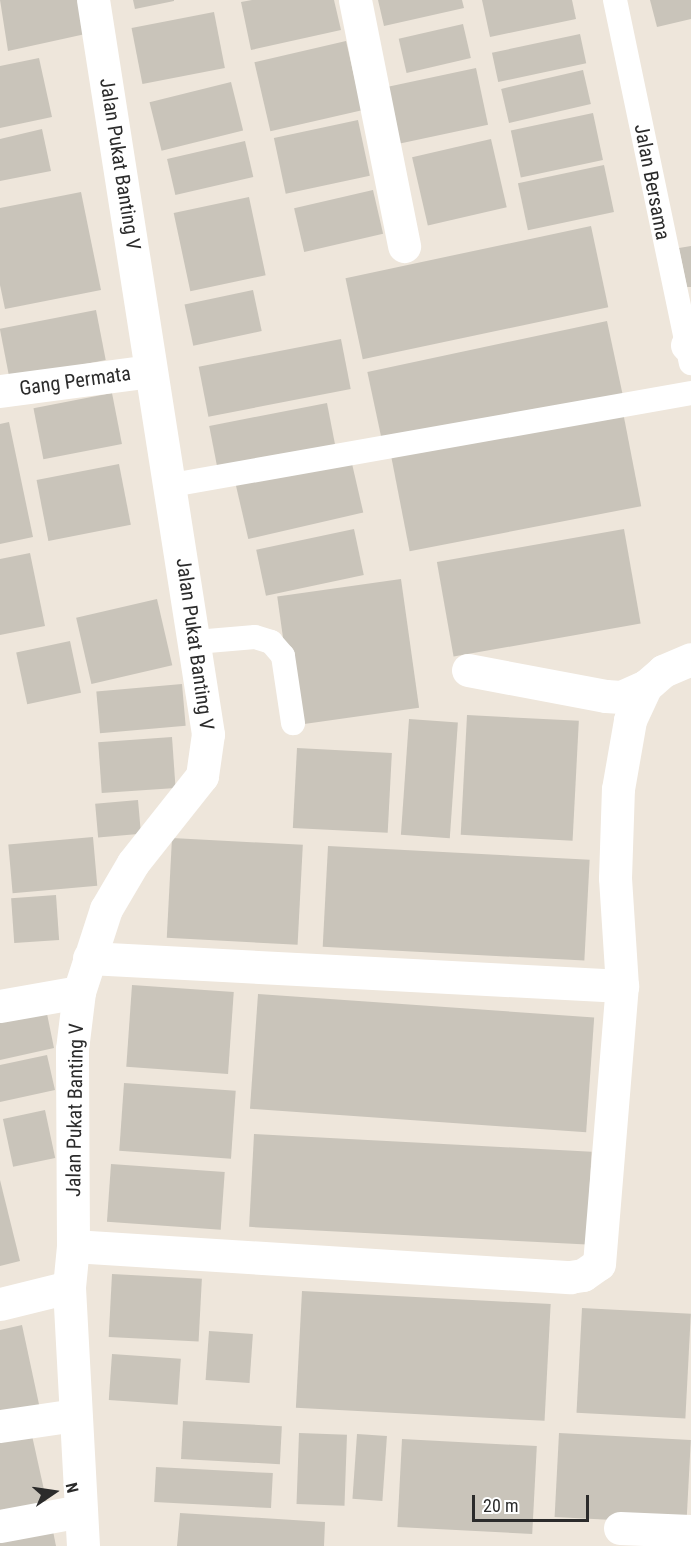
<!DOCTYPE html>
<html>
<head>
<meta charset="utf-8">
<style>
	body { margin:0 }
	#map { position:relative; width:691px; height:1546px; overflow:hidden; background:#eee6db; font-family:"Roboto Condensed",sans-serif }
	div>[style] { position:absolute }
	.building>* { inset:0; background:#c9c4ba; transform-origin:0 0 }
	.lane>* { height:24px; margin:-12px; padding:0 12px; transform-origin:12px; border-radius:12px; background:#fff }
	.street>* { height:33px; margin:-16.5px; padding:0 16.5px; transform-origin:16.5px; border-radius:16.5px; background:#fff }
	span { translate:-50% -50%; white-space:nowrap; text-align:center; line-height:1.15; -webkit-text-stroke:6px #fff; paint-order:stroke }
	.street-label { font-size:20px; color:#2b2b2b }
	.north { position:absolute; left:24px; top:1462px; width:60px; height:60px; -webkit-text-stroke:4px #fff; paint-order:stroke; rotate:77deg; font-size:16px; font-weight:700; line-height:24px; text-align:center; color:#2b2b2b }
	.north::after { content:''; display:block; margin:auto; width:21px; height:27px; background:#2b2b2b; clip-path:polygon(50% 0,100% 100%,50% 72%,0 100%) }
	.scale { position:absolute; left:472px; top:1495px; width:117px; height:27px; box-sizing:border-box; border:3px solid #2b2b2b; border-top:0; padding-left:8px; font-size:18px; line-height:21px; white-space:nowrap; color:#2b2b2b; -webkit-text-stroke:4px #fff; paint-order:stroke }
</style>
</head>
<body>
<div id="map">
	<div class="building">
		<i style="clip-path:polygon(0 0,82px 0,90px 33px,8px 51px)"></i>
		<i style="clip-path:polygon(133px 0,174px 0,174px 1px,135px 9px)"></i>
		<i style="clip-path:polygon(252px 0,334px 0,341px 30px,251px 50px,241px 2px)"></i>
		<i style="clip-path:polygon(378px 0,462px 0,464px 8px,384px 26px)"></i>
		<i style="clip-path:polygon(482px 0,572px 0,576px 19px,490px 37px)"></i>
		<i style="clip-path:polygon(650px 0,691px 0,691px 19px,657px 27px)"></i>
		<i style="left:214px;top:12px;width:57px;height:84px;rotate:79deg"></i>
		<i style="left:463px;top:24px;width:35px;height:66px;rotate:77deg"></i>
		<i style="left:580px;top:34px;width:30px;height:90px;rotate:78deg"></i>
		<i style="left:346px;top:41px;width:71px;height:94px;rotate:77deg"></i>
		<i style="clip-path:polygon(39px 58px,52px 117px,0 128px,0 66px)"></i>
		<i style="left:476px;top:68px;width:58px;height:90px;rotate:78deg"></i>
		<i style="left:583px;top:70px;width:35px;height:84px;rotate:77deg"></i>
		<i style="left:231px;top:82px;width:50px;height:84px;rotate:76deg"></i>
		<i style="left:593px;top:113px;width:48px;height:84px;rotate:78deg"></i>
		<i style="left:358px;top:120px;width:57px;height:86px;rotate:78deg"></i>
		<i style="clip-path:polygon(42px 129px,51px 171px,0 181px,0 139px)"></i>
		<i style="left:491px;top:139px;width:70px;height:81px;rotate:77deg"></i>
		<i style="left:245px;top:141px;width:37px;height:80px;rotate:77deg"></i>
		<i style="left:604px;top:165px;width:48px;height:88px;rotate:78deg"></i>
		<i style="left:373px;top:190px;width:45px;height:81px;rotate:77deg"></i>
		<i style="clip-path:polygon(81px 192px,101px 290px,5px 309px,0 285px,0 208px)"></i>
		<i style="left:249px;top:197px;width:80px;height:77px;rotate:78deg"></i>
		<i style="left:591px;top:226px;width:83px;height:251px;rotate:78deg"></i>
		<i style="clip-path:polygon(691px 246px,691px 287px,687px 287px,679px 248px)"></i>
		<i style="left:253px;top:290px;width:42px;height:70px;rotate:78deg"></i>
		<i style="left:96px;top:310px;width:51px;height:98px;rotate:79deg"></i>
		<i style="left:607px;top:321px;width:76px;height:245px;rotate:78deg"></i>
		<i style="left:341px;top:339px;width:51px;height:145px;rotate:79deg"></i>
		<i style="left:112px;top:393px;width:52px;height:80px;rotate:79deg"></i>
		<i style="left:327px;top:403px;width:46px;height:120px;rotate:79deg"></i>
		<i style="left:622px;top:407px;width:101px;height:236px;rotate:79deg"></i>
		<i style="clip-path:polygon(9px 422px,33px 537px,0 544px,0 424px)"></i>
		<i style="left:350px;top:455px;width:59px;height:118px;rotate:77deg"></i>
		<i style="left:119px;top:464px;width:62px;height:84px;rotate:79deg"></i>
		<i style="left:354px;top:529px;width:47px;height:100px;rotate:78deg"></i>
		<i style="left:624px;top:529px;width:96px;height:190px;rotate:80deg"></i>
		<i style="clip-path:polygon(30px 553px,45px 626px,0 635px,0 559px)"></i>
		<i style="left:401px;top:579px;width:130px;height:125px;rotate:82deg"></i>
		<i style="left:157px;top:599px;width:68px;height:83px;rotate:77deg"></i>
		<i style="left:70px;top:641px;width:53px;height:55px;rotate:78deg"></i>
		<i style="left:182px;top:684px;width:42px;height:86px;rotate:85deg"></i>
		<i style="left:467px;top:715px;width:112px;height:120px;rotate:3deg"></i>
		<i style="left:409px;top:719px;width:49px;height:116px;rotate:4deg"></i>
		<i style="left:172px;top:737px;width:51px;height:74px;rotate:86deg"></i>
		<i style="left:297px;top:748px;width:95px;height:80px;rotate:3deg"></i>
		<i style="left:138px;top:800px;width:34px;height:43px;rotate:85deg"></i>
		<i style="left:93px;top:837px;width:49px;height:85px;rotate:85deg"></i>
		<i style="left:172px;top:838px;width:131px;height:100px;rotate:3deg"></i>
		<i style="left:328px;top:846px;width:262px;height:101px;rotate:3deg"></i>
		<i style="left:56px;top:895px;width:45px;height:45px;rotate:86deg"></i>
		<i style="left:132px;top:985px;width:102px;height:82px;rotate:4deg"></i>
		<i style="left:258px;top:994px;width:337px;height:115px;rotate:4deg"></i>
		<i style="clip-path:polygon(45px 1004px,54px 1048px,0 1060px,0 1014px)"></i>
		<i style="clip-path:polygon(47px 1055px,55px 1090px,0 1102px,0 1065px)"></i>
		<i style="left:124px;top:1083px;width:112px;height:68px;rotate:4deg"></i>
		<i style="left:45px;top:1110px;width:49px;height:43px;rotate:78deg"></i>
		<i style="left:254px;top:1134px;width:338px;height:93px;rotate:3deg"></i>
		<i style="left:111px;top:1164px;width:114px;height:58px;rotate:4deg"></i>
		<i style="clip-path:polygon(0 1180px,20px 1261px,0 1266px)"></i>
		<i style="left:112px;top:1274px;width:90px;height:63px;rotate:3deg"></i>
		<i style="left:302px;top:1291px;width:249px;height:117px;rotate:3deg"></i>
		<i style="left:582px;top:1308px;width:109px;height:105px;rotate:3deg"></i>
		<i style="clip-path:polygon(22px 1325px,40px 1409px,0 1417px,0 1330px)"></i>
		<i style="left:209px;top:1331px;width:44px;height:49px;rotate:4deg"></i>
		<i style="left:112px;top:1354px;width:69px;height:46px;rotate:4deg"></i>
		<i style="left:183px;top:1421px;width:99px;height:38px;rotate:3deg"></i>
		<i style="clip-path:polygon(31px 1431px,48px 1508px,0 1518px,0 1437px)"></i>
		<i style="left:299px;top:1433px;width:48px;height:71px;rotate:2deg"></i>
		<i style="left:559px;top:1433px;width:132px;height:84px;rotate:3deg"></i>
		<i style="left:357px;top:1434px;width:30px;height:65px;rotate:4deg"></i>
		<i style="left:402px;top:1439px;width:135px;height:88px;rotate:3deg"></i>
		<i style="left:156px;top:1467px;width:117px;height:35px;rotate:3deg"></i>
		<i style="clip-path:polygon(180px 1513px,325px 1522px,324px 1546px,177px 1546px)"></i>
		<i style="clip-path:polygon(51px 1521px,56px 1546px,0 1546px,0 1530px)"></i>
	</div>
	<div class="lane">
		<i style="left:615px;top:0;width:371px;rotate:78.2deg"></i>
		<i style="left:172px;top:485px;width:527px;rotate:-10.05deg"></i>
		<i style="left:196px;top:642px;width:59px;rotate:-4.8deg"></i>
		<i style="left:255px;top:637px;width:17px;rotate:17deg"></i>
		<i style="left:271px;top:642px;width:18px;rotate:49deg"></i>
		<i style="left:283px;top:656px;width:68px;rotate:81.5deg"></i>
	</div>
	<div class="street">
		<i style="left:355px;top:0;width:251px;rotate:78.7deg"></i>
		<i style="left:687px;top:345px;width:4px;rotate:-14deg"></i>
		<i style="left:0;top:391px;width:151px;rotate:-7.6deg"></i>
		<i style="left:468px;top:670px;width:140px;rotate:10.7deg"></i>
		<i style="left:606px;top:696px;width:15px;rotate:4deg"></i>
		<i style="left:621px;top:697px;width:27px;rotate:-24deg"></i>
		<i style="left:89px;top:958px;width:534px;rotate:3.01deg"></i>
		<i style="left:0;top:1006px;width:80px;rotate:-10deg"></i>
		<i style="left:73px;top:1246px;width:498px;rotate:3.6deg"></i>
		<i style="left:570px;top:1277px;width:13px;rotate:-9deg"></i>
		<i style="left:583px;top:1275px;width:19px;rotate:-35deg"></i>
		<i style="left:599px;top:1264px;width:279px;rotate:-85.3deg"></i>
		<i style="left:622px;top:986px;width:108px;rotate:-93.7deg"></i>
		<i style="left:615px;top:878px;width:89px;rotate:-88.1deg"></i>
		<i style="left:618px;top:789px;width:70px;rotate:-80.1deg"></i>
		<i style="left:630px;top:720px;width:38px;rotate:-65deg"></i>
		<i style="left:646px;top:686px;width:23px;rotate:-41deg"></i>
		<i style="left:663px;top:671px;width:30px;rotate:-23deg"></i>
		<i style="left:0;top:1304px;width:71px;rotate:-13.8deg"></i>
		<i style="left:0;top:1426px;width:76px;rotate:-8.3deg"></i>
		<i style="left:0;top:1526px;width:82px;rotate:-10.5deg"></i>
		<i style="left:620px;top:1528px;width:71px;rotate:2.4deg"></i>
		<i style="left:83px;top:1546px;width:259px;rotate:-93.1deg"></i>
		<i style="left:69px;top:1287px;width:41px;rotate:-84.4deg"></i>
		<i style="left:73px;top:1246px;width:197px;rotate:-90.3deg"></i>
		<i style="left:72px;top:1049px;width:57px;rotate:-83deg"></i>
		<i style="left:79px;top:992px;width:87px;rotate:-72deg"></i>
		<i style="left:106px;top:909px;width:53px;rotate:-59.6deg"></i>
		<i style="left:133px;top:863px;width:111px;rotate:-51.6deg"></i>
		<i style="left:202px;top:776px;width:42px;rotate:-81.9deg"></i>
		<i style="left:208px;top:734px;width:743px;rotate:-98.9deg"></i>
	</div>
	<div class="street-label">
		<span style="left:120px;top:164px;rotate:81deg">Jalan Pukat Banting V</span>
		<span style="left:652px;top:182px;rotate:79deg">Jalan Bersama</span>
		<span style="left:75px;top:381px;rotate:-8deg">Gang Permata</span>
		<span style="left:195px;top:644px;rotate:82deg">Jalan Pukat Banting V</span>
		<span style="left:75px;top:1110px;rotate:-89deg">Jalan Pukat Banting V</span>
	</div>
	<div class="north">N</div>
	<div class="scale">20 m</div>
</div>
</body>
</html>
